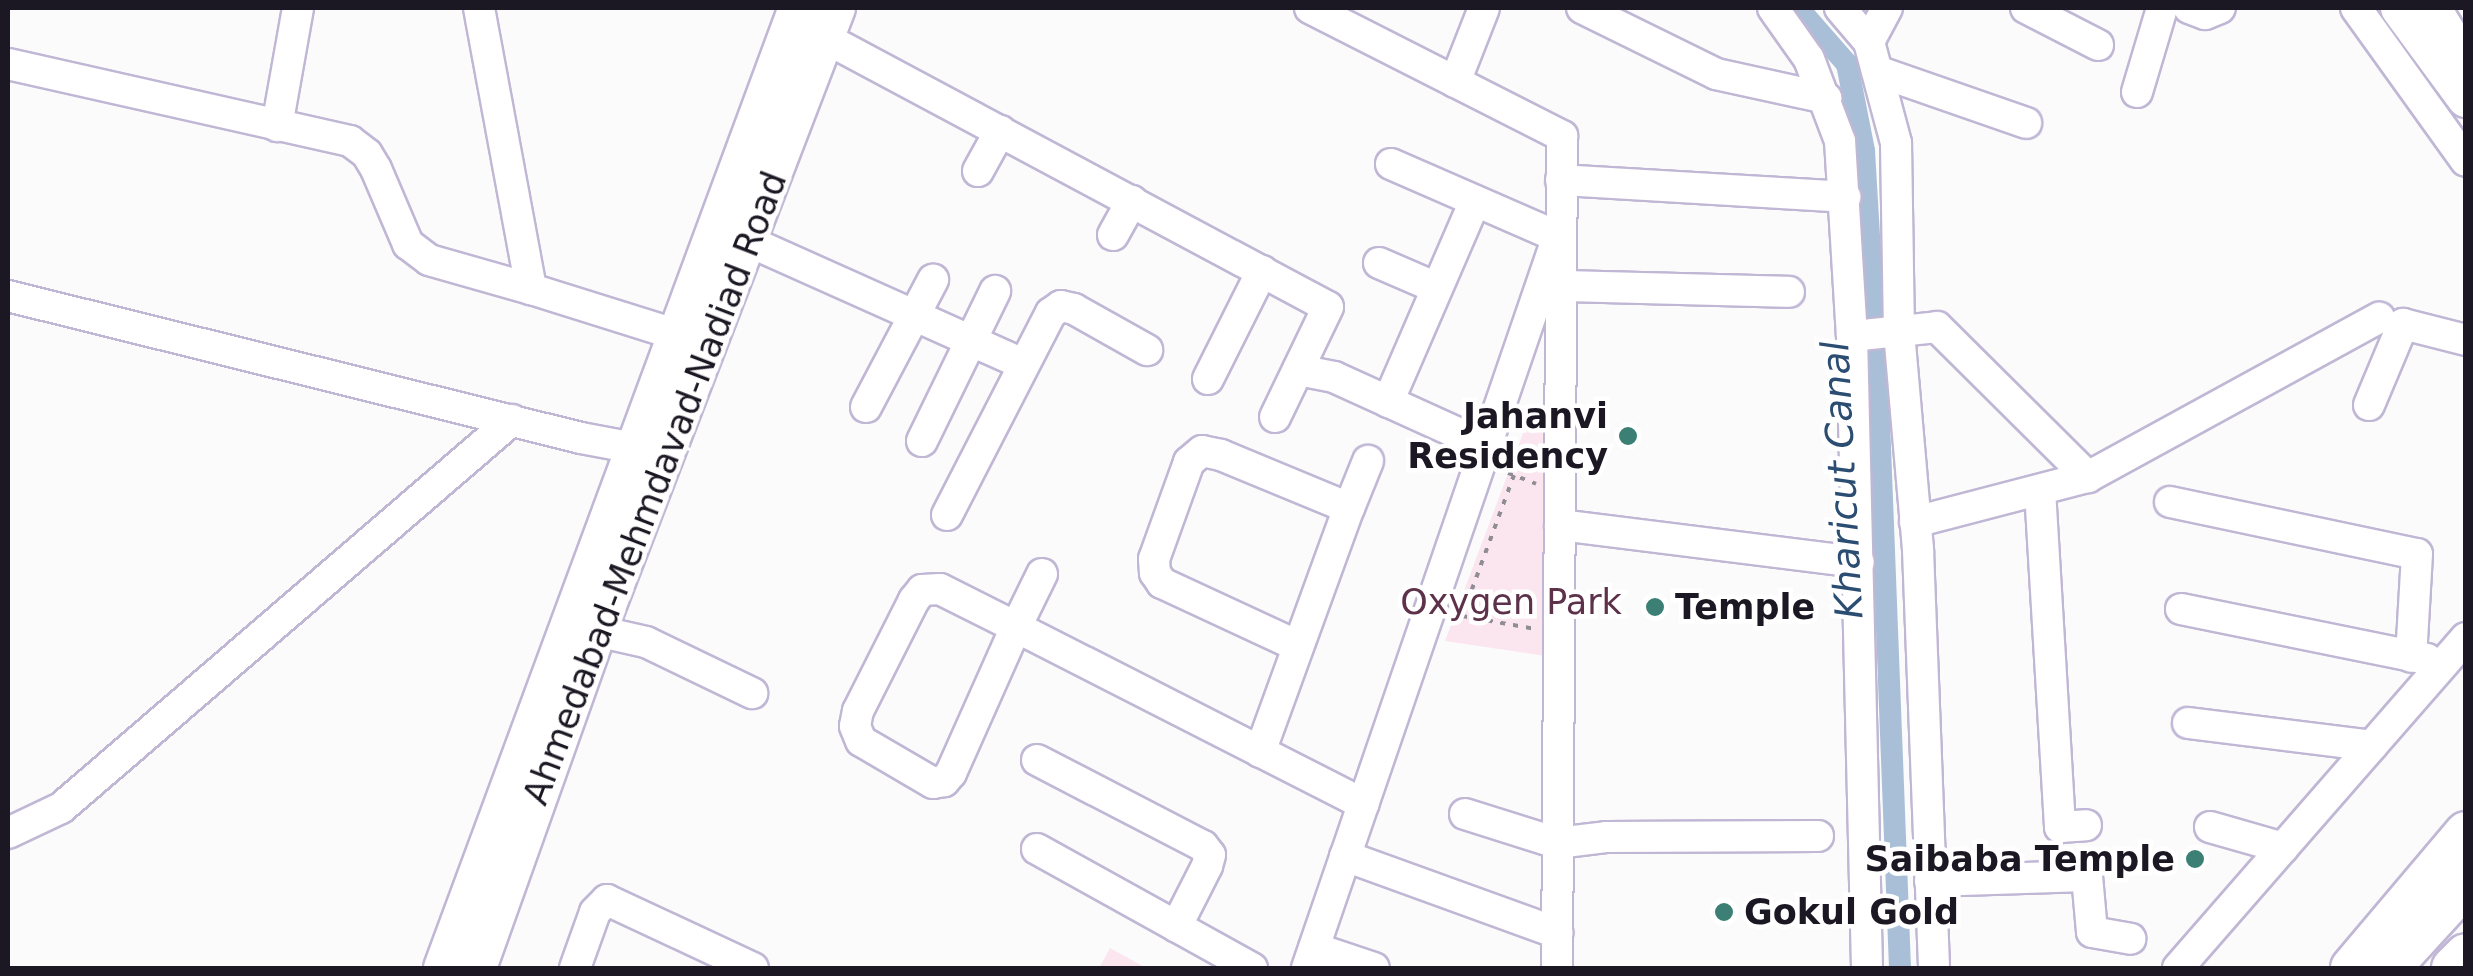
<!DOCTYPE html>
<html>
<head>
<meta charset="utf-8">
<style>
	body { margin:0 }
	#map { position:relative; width:2473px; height:976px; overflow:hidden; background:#fbfbfb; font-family:"DejaVu Sans",sans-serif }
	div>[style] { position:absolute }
	.green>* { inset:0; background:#fbe6f0 }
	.canal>* { height:22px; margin:-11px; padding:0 11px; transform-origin:11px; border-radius:11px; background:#a9bfd7 }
	.path>* { height:4px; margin-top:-2px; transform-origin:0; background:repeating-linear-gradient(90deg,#8f8d93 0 5px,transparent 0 13px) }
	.roads { filter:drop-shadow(2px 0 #c0b7d5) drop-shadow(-2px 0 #c0b7d5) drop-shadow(0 2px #c0b7d5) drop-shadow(0 -2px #c0b7d5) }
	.minor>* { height:30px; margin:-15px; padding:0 15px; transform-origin:15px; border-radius:15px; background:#fff }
	.major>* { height:38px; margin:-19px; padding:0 19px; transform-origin:19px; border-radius:19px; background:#fff }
	.highway>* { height:42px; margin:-21px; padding:0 21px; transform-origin:21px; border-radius:21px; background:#fff }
	.dots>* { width:28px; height:28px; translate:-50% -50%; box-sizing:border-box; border:5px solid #fff; border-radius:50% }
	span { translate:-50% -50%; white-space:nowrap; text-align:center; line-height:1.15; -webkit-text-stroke:9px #fff; paint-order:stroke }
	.poi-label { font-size:35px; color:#1c1823; font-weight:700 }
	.right { translate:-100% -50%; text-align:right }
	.left { translate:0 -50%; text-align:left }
	.street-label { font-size:35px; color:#1c1823 }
	.park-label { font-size:35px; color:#5d3149 }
	.water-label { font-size:38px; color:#2c4d72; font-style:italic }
	.frame { position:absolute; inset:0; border:10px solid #1c1823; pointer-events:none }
</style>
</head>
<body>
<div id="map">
	<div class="green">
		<i style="clip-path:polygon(1546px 403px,1559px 658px,1445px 641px,1533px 407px)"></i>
		<i style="clip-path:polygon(1110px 948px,1146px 968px,1099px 968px)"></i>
	</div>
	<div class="canal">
		<i style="left:1798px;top:8px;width:74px;rotate:48.8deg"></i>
		<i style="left:1847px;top:64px;width:89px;rotate:78.9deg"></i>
		<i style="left:1864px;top:151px;width:218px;rotate:86.6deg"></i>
		<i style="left:1877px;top:369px;width:599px;rotate:87.8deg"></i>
	</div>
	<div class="path">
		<i style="left:1508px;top:473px;width:30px;rotate:21deg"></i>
		<i style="left:1514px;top:475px;width:150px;rotate:110.2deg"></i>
		<i style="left:1462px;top:616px;width:75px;rotate:10deg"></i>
	</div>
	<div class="roads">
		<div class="minor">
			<i style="left:479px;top:8px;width:286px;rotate:79.5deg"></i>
			<i style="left:531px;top:289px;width:151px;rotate:17.4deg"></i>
			<i style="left:1310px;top:8px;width:283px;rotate:26.9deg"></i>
			<i style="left:1562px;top:136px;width:832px;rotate:90.34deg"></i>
			<i style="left:1582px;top:8px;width:149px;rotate:26.2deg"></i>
			<i style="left:1716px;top:74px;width:113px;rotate:12.3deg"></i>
			<i style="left:1773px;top:8px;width:62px;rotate:54.8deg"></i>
			<i style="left:1809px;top:59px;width:88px;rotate:69.3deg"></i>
			<i style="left:1840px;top:141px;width:195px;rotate:86.5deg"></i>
			<i style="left:1852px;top:336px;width:632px;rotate:88.64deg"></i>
			<i style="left:1840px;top:8px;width:45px;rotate:49.5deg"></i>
			<i style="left:1887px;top:8px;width:38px;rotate:118deg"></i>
			<i style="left:1869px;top:42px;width:105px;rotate:75deg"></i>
			<i style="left:1896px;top:143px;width:189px;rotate:89.1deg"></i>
			<i style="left:1899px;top:332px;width:219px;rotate:85deg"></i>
			<i style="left:1918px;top:550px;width:418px;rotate:87.8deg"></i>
			<i style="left:2026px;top:8px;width:81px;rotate:27.2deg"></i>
			<i style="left:2189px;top:8px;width:17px;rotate:21deg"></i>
			<i style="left:2205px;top:14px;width:16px;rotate:-22deg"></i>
			<i style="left:2356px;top:8px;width:188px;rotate:54.3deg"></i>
			<i style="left:2436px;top:8px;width:57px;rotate:58.5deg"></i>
			<i style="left:825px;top:38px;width:570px;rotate:28.14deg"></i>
			<i style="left:1328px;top:307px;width:122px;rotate:115.7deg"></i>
			<i style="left:8px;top:64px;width:351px;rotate:12.7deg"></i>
			<i style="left:350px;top:141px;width:21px;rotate:37deg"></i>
			<i style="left:367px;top:154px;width:17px;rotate:59deg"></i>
			<i style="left:376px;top:169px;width:82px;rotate:66.9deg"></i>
			<i style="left:408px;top:244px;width:26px;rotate:37deg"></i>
			<i style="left:429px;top:260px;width:106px;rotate:15.9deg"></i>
			<i style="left:1877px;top:71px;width:158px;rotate:19.2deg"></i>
			<i style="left:1455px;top:82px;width:79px;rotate:-68.6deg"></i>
			<i style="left:2137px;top:92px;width:88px;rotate:-73.4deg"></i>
			<i style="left:277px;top:126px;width:120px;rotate:-79.9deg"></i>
			<i style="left:1391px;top:164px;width:182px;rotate:23.6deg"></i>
			<i style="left:978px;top:171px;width:46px;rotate:-61.2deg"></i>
			<i style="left:1561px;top:180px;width:285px;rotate:3.4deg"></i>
			<i style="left:1113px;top:235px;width:39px;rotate:-61deg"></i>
			<i style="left:748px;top:241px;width:301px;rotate:24.1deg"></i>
			<i style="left:1379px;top:263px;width:63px;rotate:23.3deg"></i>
			<i style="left:1561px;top:286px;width:228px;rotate:1.5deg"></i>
			<i style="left:8px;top:296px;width:590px;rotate:13.92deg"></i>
			<i style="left:581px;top:438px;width:76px;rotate:10.6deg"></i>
			<i style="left:1852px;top:336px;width:85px;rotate:-6deg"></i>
			<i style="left:1937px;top:327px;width:213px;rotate:44.8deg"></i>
			<i style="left:1298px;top:370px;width:37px;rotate:11deg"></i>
			<i style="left:1334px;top:377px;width:167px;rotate:24.4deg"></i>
			<i style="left:1208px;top:379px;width:121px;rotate:-63.4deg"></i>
			<i style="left:1388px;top:402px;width:219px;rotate:-66.6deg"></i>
			<i style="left:2369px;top:405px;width:88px;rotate:-67.2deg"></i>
			<i style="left:2403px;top:324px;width:65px;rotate:14.3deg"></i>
			<i style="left:866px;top:407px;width:144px;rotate:-62.2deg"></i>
			<i style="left:922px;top:441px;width:167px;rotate:-64deg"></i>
			<i style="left:2040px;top:490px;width:338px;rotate:86.6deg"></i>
			<i style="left:2060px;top:827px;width:26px;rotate:-4deg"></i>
			<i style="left:2170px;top:502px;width:252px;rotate:11.9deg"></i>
			<i style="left:2417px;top:554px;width:103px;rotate:93.3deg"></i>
			<i style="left:1349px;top:508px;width:51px;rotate:-68deg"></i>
			<i style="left:947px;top:515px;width:227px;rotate:-62.8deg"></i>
			<i style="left:1051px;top:313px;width:12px;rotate:-35deg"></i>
			<i style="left:1061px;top:306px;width:13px;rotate:13deg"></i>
			<i style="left:1074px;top:309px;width:84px;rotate:29.3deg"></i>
			<i style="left:1915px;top:522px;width:179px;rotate:-14.6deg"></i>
			<i style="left:2088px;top:477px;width:332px;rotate:-28.7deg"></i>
			<i style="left:1560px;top:525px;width:301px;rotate:7.1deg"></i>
			<i style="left:1042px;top:574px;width:59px;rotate:116.1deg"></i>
			<i style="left:1016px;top:627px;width:160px;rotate:114deg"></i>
			<i style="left:951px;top:773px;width:11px;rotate:131deg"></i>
			<i style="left:944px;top:781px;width:11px;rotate:170deg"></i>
			<i style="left:933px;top:783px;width:83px;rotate:-149.7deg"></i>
			<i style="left:861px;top:741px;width:16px;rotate:-112deg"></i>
			<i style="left:855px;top:726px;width:15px;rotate:-79deg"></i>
			<i style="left:858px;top:711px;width:124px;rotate:-63.2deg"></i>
			<i style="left:914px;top:600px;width:13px;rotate:-51deg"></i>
			<i style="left:922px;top:590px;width:18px;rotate:-3deg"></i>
			<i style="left:940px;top:589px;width:85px;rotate:26.6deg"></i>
			<i style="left:1016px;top:627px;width:390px;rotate:27deg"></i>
			<i style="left:2181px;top:609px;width:251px;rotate:11.5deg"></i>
			<i style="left:597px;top:631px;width:50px;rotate:12.7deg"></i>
			<i style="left:646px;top:642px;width:118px;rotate:25.7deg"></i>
			<i style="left:2188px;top:723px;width:185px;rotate:7.1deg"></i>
			<i style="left:1260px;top:752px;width:260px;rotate:-70deg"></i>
			<i style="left:1349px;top:508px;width:139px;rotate:-157.5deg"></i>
			<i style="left:1221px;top:455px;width:19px;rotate:-168deg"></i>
			<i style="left:1202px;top:451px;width:17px;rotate:140deg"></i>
			<i style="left:1189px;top:462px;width:103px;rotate:109.8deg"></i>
			<i style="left:1154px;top:559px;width:14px;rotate:86deg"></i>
			<i style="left:1155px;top:573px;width:12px;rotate:55deg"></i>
			<i style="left:1162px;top:583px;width:150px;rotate:24.9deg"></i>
			<i style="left:1037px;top:760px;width:187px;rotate:27.4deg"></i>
			<i style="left:1203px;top:846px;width:11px;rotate:52deg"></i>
			<i style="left:1210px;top:855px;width:11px;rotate:105deg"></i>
			<i style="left:1207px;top:866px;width:68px;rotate:116.9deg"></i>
			<i style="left:1465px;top:814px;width:96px;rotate:17.5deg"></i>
			<i style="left:1557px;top:843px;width:49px;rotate:-7deg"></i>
			<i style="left:1606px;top:837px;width:212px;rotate:-0.3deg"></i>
			<i style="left:2210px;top:827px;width:76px;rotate:16deg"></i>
			<i style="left:8px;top:833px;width:59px;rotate:-25.3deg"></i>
			<i style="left:61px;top:808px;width:595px;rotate:-40.71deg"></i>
			<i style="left:1037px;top:849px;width:246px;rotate:29deg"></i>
			<i style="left:1345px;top:856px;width:226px;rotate:19.9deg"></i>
			<i style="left:1930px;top:881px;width:157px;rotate:-1.8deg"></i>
			<i style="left:2087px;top:876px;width:56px;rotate:84.9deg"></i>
			<i style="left:2092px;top:932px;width:39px;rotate:10deg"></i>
			<i style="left:1314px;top:948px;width:63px;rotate:18.4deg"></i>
			<i style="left:575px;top:968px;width:59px;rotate:-70.3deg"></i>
			<i style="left:595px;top:912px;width:17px;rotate:-45deg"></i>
			<i style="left:607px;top:900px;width:161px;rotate:25deg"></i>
			<i style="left:1307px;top:968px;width:761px;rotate:-71.07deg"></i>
			<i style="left:2178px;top:968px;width:438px;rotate:-48.9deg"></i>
		</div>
		<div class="major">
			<i style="left:2400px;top:8px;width:112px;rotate:53.7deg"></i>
			<i style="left:443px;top:968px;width:1024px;rotate:-69.71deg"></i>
			<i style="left:477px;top:968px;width:358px;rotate:-70.4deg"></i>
			<i style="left:597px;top:631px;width:667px;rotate:-69.01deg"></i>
		</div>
		<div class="highway">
			<i style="left:2352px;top:968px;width:177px;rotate:-49.8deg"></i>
			<i style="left:2389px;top:968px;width:114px;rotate:-47.5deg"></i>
			<i style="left:2453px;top:968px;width:18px;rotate:-45deg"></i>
		</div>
	</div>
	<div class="dots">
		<i style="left:1628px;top:436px;background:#3c8075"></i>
		<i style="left:1655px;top:607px;background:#3c8075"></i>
		<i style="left:2195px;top:859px;background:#3c8075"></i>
		<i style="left:1724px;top:912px;background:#3c8075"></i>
	</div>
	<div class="poi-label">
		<span class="right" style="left:1608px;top:436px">Jahanvi<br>Residency</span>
		<span class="left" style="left:1675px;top:607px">Temple</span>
		<span class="right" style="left:2175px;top:859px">Saibaba Temple</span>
		<span class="left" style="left:1744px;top:912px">Gokul Gold</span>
	</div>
	<div class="street-label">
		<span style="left:655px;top:488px;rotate:-69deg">Ahmedabad-Mehmdavad-Nadiad Road</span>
	</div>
	<div class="park-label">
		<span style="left:1511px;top:602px">Oxygen Park</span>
	</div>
	<div class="water-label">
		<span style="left:1843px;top:480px;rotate:-93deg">Kharicut Canal</span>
	</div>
	<div class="frame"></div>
</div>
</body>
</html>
